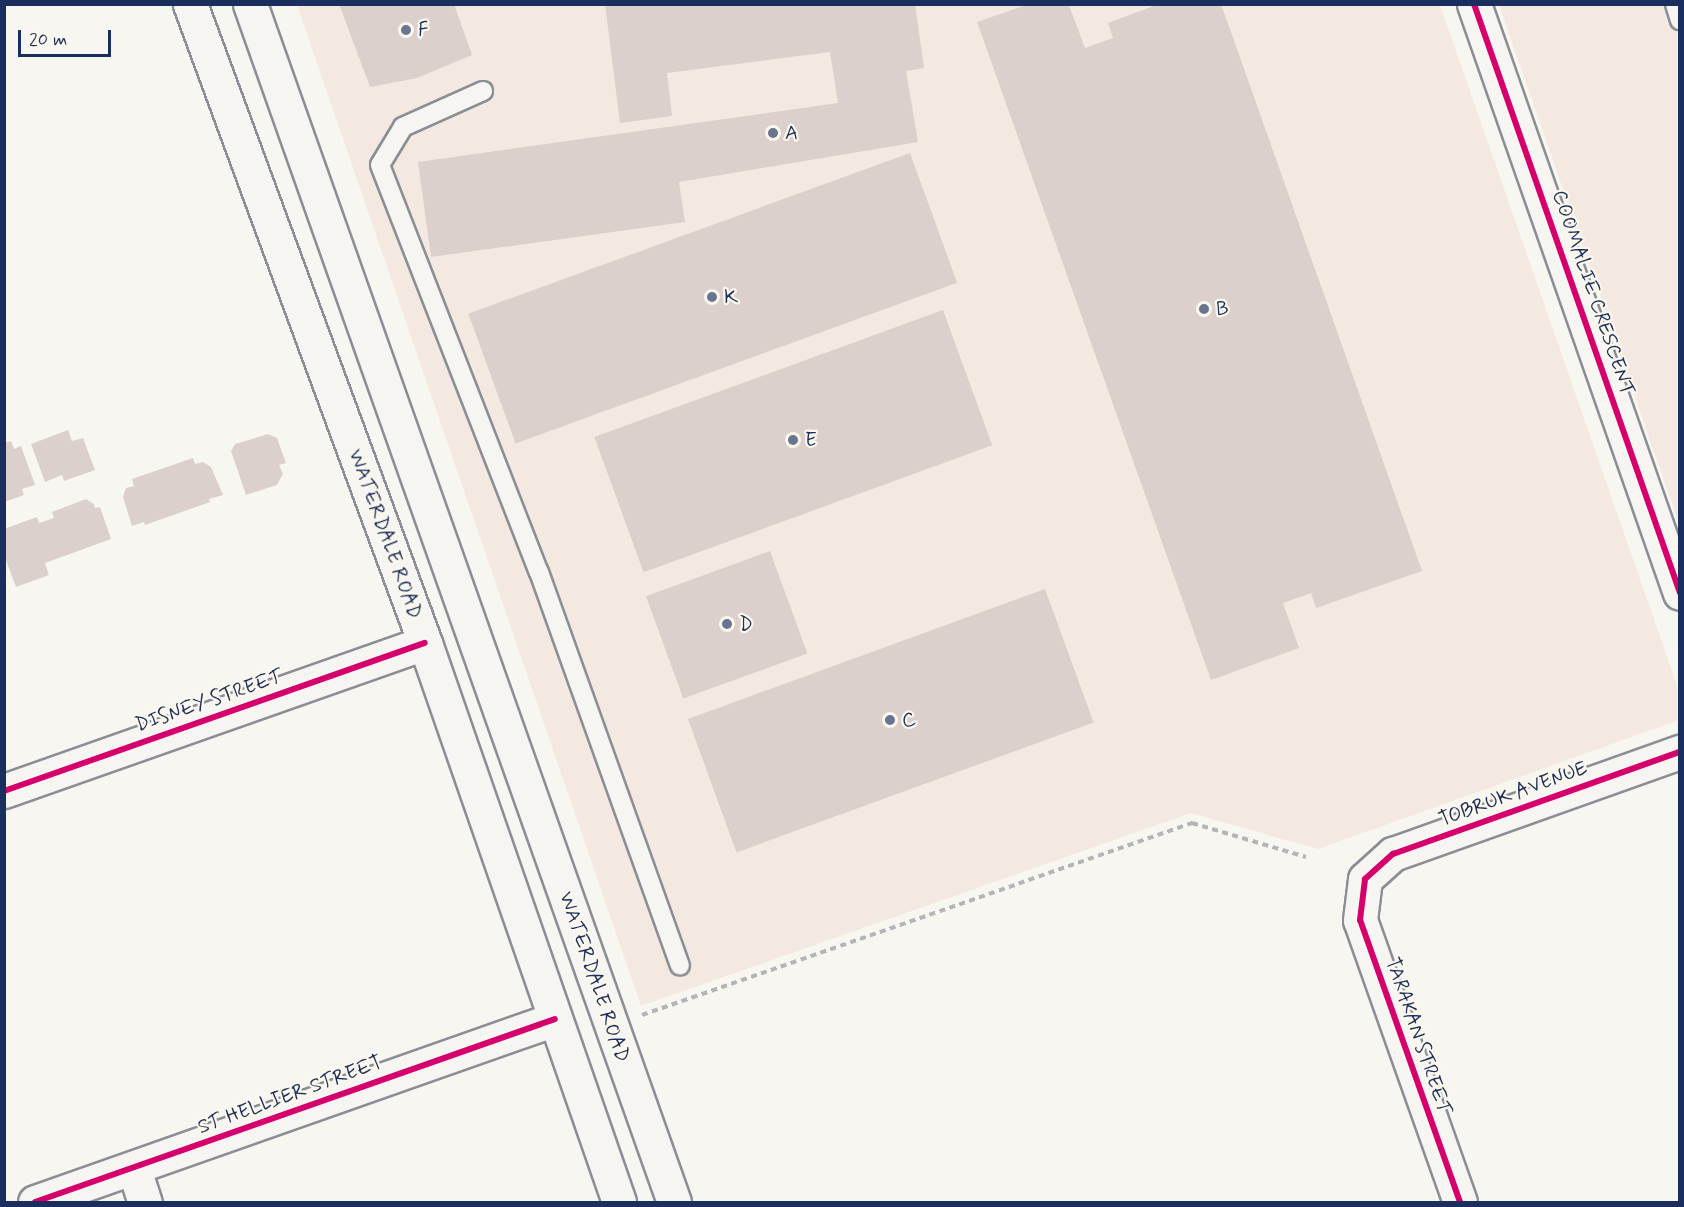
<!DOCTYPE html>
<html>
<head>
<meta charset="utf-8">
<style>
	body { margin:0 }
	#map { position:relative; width:1684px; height:1207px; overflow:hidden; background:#f8f6f0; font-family:Mynerve,sans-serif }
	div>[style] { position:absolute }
	.built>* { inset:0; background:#f4e9e0 }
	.building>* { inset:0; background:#dbd0cb; transform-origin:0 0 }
	.path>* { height:4px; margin-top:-2px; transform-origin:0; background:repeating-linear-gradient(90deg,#b3b5b7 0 6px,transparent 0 10.5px) }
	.roads { filter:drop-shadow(2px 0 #8b8e94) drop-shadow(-2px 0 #8b8e94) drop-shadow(0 2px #8b8e94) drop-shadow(0 -2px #8b8e94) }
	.service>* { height:18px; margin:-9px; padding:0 9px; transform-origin:9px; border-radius:9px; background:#f6f5f1 }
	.minor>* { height:33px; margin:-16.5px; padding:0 16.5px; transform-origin:16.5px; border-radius:16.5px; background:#f6f5f1 }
	.primary>* { height:33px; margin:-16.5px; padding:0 16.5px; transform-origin:16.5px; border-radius:16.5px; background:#f6f5f1 }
	.cycleway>* { height:6px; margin:-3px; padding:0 3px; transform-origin:3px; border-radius:3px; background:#d6006c }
	.dots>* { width:16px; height:16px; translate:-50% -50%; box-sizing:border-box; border:3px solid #fbf7ec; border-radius:50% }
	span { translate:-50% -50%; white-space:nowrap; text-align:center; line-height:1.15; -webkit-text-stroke:4.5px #fbf7ec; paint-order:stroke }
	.poi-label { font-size:20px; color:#1b2f5e }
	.left { translate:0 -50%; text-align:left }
	.street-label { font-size:20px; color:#1b2f5e }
	.frame { position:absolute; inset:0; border:6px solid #1b2f5e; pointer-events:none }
	.scale { position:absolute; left:18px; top:30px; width:93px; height:27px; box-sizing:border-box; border:3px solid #1b2f5e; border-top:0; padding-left:8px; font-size:18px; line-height:21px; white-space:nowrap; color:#1b2f5e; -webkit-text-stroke:4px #fbf7ec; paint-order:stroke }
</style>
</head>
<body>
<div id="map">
	<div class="built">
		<i style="clip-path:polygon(297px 5px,1440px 5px,1679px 691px,1679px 720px,1318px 849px,1191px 813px,641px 1006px)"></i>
		<i style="clip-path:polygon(1499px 5px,1679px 5px,1679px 524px)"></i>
	</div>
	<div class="building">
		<i style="clip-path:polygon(339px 4px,454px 4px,472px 55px,417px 78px,370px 87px)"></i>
		<i style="clip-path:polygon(605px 4px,915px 4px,924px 68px,906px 71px,918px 142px,679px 182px,685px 222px,431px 257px,418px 162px,838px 103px,830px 52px,667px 73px,672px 116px,620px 123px)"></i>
		<i style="clip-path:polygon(1159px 4px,1221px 4px,1422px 571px,1316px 608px,1311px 593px,1283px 603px,1299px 648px,1211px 680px,977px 22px,1026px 5px,1069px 5px,1085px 48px,1113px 38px,1108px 23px)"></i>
		<i style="left:910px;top:153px;width:138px;height:470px;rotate:70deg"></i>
		<i style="left:943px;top:310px;width:144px;height:371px;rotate:70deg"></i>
		<i style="clip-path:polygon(68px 430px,72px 441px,83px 438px,95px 470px,64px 481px,62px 475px,45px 482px,31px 444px)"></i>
		<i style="clip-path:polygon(268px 434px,277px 438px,286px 463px,279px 465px,283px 474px,277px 485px,246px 495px,231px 451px,235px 444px)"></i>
		<i style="clip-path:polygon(11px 441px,14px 449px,21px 446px,35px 485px,22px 489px,24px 495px,4px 502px,4px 443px)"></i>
		<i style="clip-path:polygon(193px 458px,195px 464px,203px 462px,211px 467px,223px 495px,209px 499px,210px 502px,145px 525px,144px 522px,132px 526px,123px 497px,126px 488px,134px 486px,132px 479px)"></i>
		<i style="clip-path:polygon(86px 499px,94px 504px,95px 508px,100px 507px,111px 539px,45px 563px,49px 575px,16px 587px,4px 555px,4px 529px,37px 517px,39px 523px,54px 518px,52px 512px)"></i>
		<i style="left:770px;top:551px;width:109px;height:132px;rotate:70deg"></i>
		<i style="left:1045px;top:589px;width:142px;height:380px;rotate:70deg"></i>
	</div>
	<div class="path">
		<i style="left:642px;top:1015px;width:583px;rotate:-19.24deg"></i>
		<i style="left:1192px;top:823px;width:119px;rotate:16.6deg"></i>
	</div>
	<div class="roads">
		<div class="service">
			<i style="left:1675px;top:4px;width:17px;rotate:73deg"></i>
			<i style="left:483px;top:91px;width:88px;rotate:155.8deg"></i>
			<i style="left:403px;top:127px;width:44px;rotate:121.2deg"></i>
			<i style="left:380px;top:165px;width:437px;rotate:68.7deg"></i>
			<i style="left:539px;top:572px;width:418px;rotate:70.3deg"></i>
		</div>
		<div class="minor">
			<i style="left:1474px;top:4px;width:624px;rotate:70.72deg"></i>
			<i style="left:4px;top:791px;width:446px;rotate:-19.4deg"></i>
			<i style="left:134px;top:1169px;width:35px;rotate:72deg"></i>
			<i style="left:35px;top:1202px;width:551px;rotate:-19.39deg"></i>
			<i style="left:1460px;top:1202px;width:299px;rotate:-109.5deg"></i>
			<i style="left:1360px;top:920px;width:41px;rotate:-83deg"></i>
			<i style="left:1365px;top:879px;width:38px;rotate:-42deg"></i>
			<i style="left:1393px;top:854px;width:305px;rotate:-19.6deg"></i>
		</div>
		<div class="primary">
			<i style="left:190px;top:4px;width:681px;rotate:69.81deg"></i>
			<i style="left:425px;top:643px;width:592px;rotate:70.86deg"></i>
			<i style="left:250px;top:4px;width:1271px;rotate:70.51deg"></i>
		</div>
	</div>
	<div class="cycleway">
		<i style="left:1474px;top:4px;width:624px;rotate:70.72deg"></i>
		<i style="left:4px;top:791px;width:446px;rotate:-19.4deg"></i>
		<i style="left:35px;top:1202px;width:551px;rotate:-19.39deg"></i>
		<i style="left:1460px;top:1202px;width:299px;rotate:-109.5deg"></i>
		<i style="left:1360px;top:920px;width:41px;rotate:-83deg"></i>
		<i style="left:1365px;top:879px;width:38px;rotate:-42deg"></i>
		<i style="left:1393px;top:854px;width:305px;rotate:-19.6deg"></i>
	</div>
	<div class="dots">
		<i style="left:406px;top:30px;background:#687591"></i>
		<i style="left:773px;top:133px;background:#687591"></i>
		<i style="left:712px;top:297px;background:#687591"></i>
		<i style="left:1204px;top:309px;background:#687591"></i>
		<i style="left:793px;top:440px;background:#687591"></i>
		<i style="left:727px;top:624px;background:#687591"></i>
		<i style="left:890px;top:720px;background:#687591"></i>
	</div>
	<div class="poi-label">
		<span class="left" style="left:418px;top:30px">F</span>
		<span class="left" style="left:785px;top:133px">A</span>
		<span class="left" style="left:724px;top:297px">K</span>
		<span class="left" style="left:1216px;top:309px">B</span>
		<span class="left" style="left:805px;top:440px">E</span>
		<span class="left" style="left:739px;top:624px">D</span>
		<span class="left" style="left:902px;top:720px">C</span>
	</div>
	<div class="street-label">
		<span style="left:1593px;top:293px;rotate:71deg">COOMALIE CRESCENT</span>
		<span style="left:385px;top:534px;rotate:70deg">WATERDALE ROAD</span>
		<span style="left:209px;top:701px;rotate:-19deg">DISNEY STREET</span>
		<span style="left:1513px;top:794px;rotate:-20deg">TOBRUK AVENUE</span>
		<span style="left:594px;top:977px;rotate:71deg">WATERDALE ROAD</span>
		<span style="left:1418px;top:1036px;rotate:71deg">TARAKAN STREET</span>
		<span style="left:290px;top:1095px;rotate:-20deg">ST HELLIER STREET</span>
	</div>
	<div class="frame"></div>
	<div class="scale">20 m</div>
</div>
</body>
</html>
